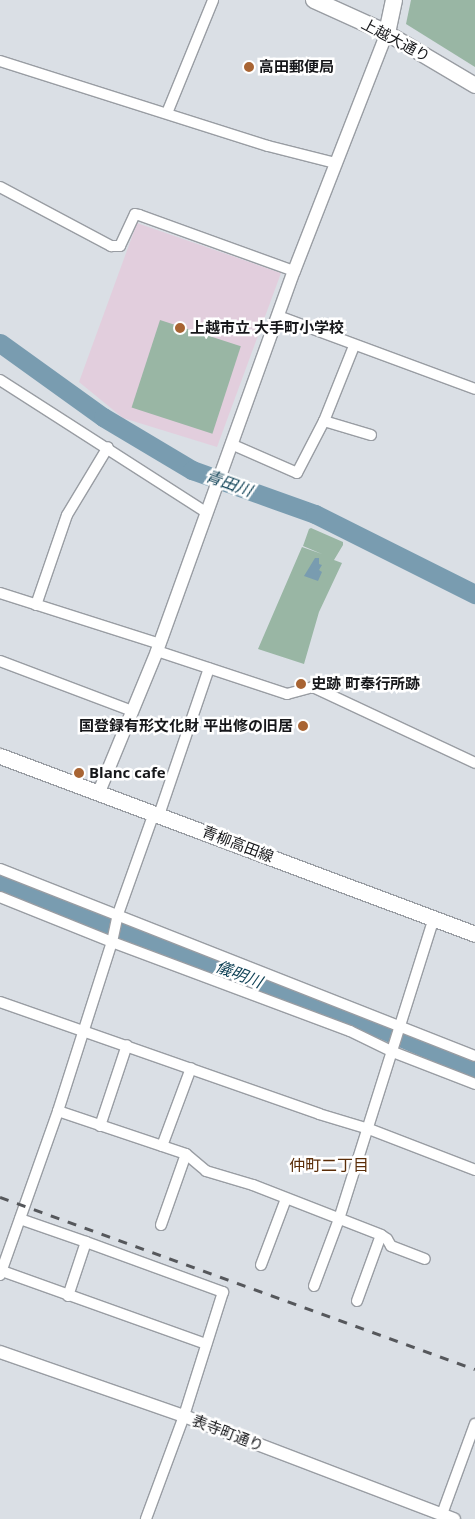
<!DOCTYPE html>
<html>
<head>
<meta charset="utf-8">
<style>
	body { margin:0 }
	#map { position:relative; width:475px; height:1519px; overflow:hidden; background:#dadfe5; font-family:"Open Sans","Noto Sans JP",sans-serif }
	div>[style] { position:absolute }
	.education>* { inset:0; background:#e2cedd }
	.green>* { inset:0; background:#99b6a4; transform-origin:0 0 }
	.water>* { inset:0; background:#799cb0 }
	.river>* { height:19px; margin:-9.5px; padding:0 9.5px; transform-origin:9.5px; border-radius:9.5px; background:#799cb0 }
	.roads { filter:drop-shadow(1px 0 #999da3) drop-shadow(-1px 0 #999da3) drop-shadow(0 1px #999da3) drop-shadow(0 -1px #999da3) }
	.minor>* { height:10px; margin:-5px; padding:0 5px; transform-origin:5px; border-radius:5px; background:#fff }
	.tertiary>* { height:12px; margin:-6px; padding:0 6px; transform-origin:6px; border-radius:6px; background:#fff }
	.secondary>* { height:15px; margin:-7.5px; padding:0 7.5px; transform-origin:7.5px; border-radius:7.5px; background:#fff }
	.primary>* { height:16px; margin:-8px; padding:0 8px; transform-origin:8px; border-radius:8px; background:#fff }
	.rail>* { height:3px; margin-top:-1.5px; transform-origin:0; background:repeating-linear-gradient(90deg,#55575b 0 9px,transparent 0 18px) }
	.dots>* { width:14px; height:14px; translate:-50% -50%; box-sizing:border-box; border:2px solid #fff; border-radius:50% }
	span { translate:-50% -50%; white-space:nowrap; text-align:center; line-height:1.15; -webkit-text-stroke:5px #fff; paint-order:stroke }
	.street-label { font-size:15px; color:#16171a }
	.poi-label { font-size:15px; color:#16171a; font-weight:700 }
	.left { translate:0 -50%; text-align:left }
	.right { translate:-100% -50%; text-align:right }
	.water-label { font-size:16px; color:#0b3e53; font-style:italic }
	.neighbourhood-label { font-size:16px; color:#5b2e09 }
</style>
</head>
<body>
<div id="map">
	<div class="education">
		<i style="clip-path:polygon(137px 223px,281px 273px,217px 447px,123px 418px,79px 382px)"></i>
	</div>
	<div class="green">
		<i style="clip-path:polygon(411px 0,475px 0,475px 67px,406px 24px)"></i>
		<i style="left:160px;top:320px;width:85px;height:92px;rotate:18deg"></i>
		<i style="clip-path:polygon(311px 528px,343px 542px,343px 545px,334px 560px,342px 563px,319px 612px,304px 664px,258px 649px,302px 547px,322px 554px,303px 546px,309px 529px)"></i>
	</div>
	<div class="water">
		<i style="clip-path:polygon(315px 558px,319px 558px,319px 564px,322px 565px,319px 570px,322px 572px,318px 581px,304px 576px)"></i>
	</div>
	<div class="river">
		<i style="left:0;top:343px;width:127px;rotate:35.7deg"></i>
		<i style="left:103px;top:417px;width:104px;rotate:30.8deg"></i>
		<i style="left:192px;top:470px;width:131px;rotate:19.7deg"></i>
		<i style="left:315px;top:514px;width:179px;rotate:26.6deg"></i>
		<i style="left:0;top:883px;width:373px;rotate:20.7deg"></i>
		<i style="left:349px;top:1015px;width:137px;rotate:23.2deg"></i>
	</div>
	<div class="roads">
		<div class="minor">
			<i style="left:0;top:61px;width:281px;rotate:17.6deg"></i>
			<i style="left:268px;top:146px;width:69px;rotate:14.2deg"></i>
			<i style="left:167px;top:113px;width:122px;rotate:-67.8deg"></i>
			<i style="left:0;top:187px;width:126px;rotate:28deg"></i>
			<i style="left:111px;top:246px;width:9px"></i>
			<i style="left:120px;top:246px;width:35px;rotate:-65deg"></i>
			<i style="left:135px;top:214px;width:4px;rotate:14deg"></i>
			<i style="left:139px;top:215px;width:165px;rotate:19.9deg"></i>
			<i style="left:278px;top:316px;width:210px;rotate:20.3deg"></i>
			<i style="left:0;top:380px;width:246px;rotate:32.7deg"></i>
			<i style="left:324px;top:421px;width:49px;rotate:16.6deg"></i>
			<i style="left:231px;top:444px;width:72px;rotate:23.7deg"></i>
			<i style="left:297px;top:473px;width:59px;rotate:-62.6deg"></i>
			<i style="left:324px;top:421px;width:81px;rotate:-68.2deg"></i>
			<i style="left:0;top:593px;width:168px;rotate:17.7deg"></i>
			<i style="left:36px;top:605px;width:95px;rotate:-71deg"></i>
			<i style="left:67px;top:515px;width:79px;rotate:-58.9deg"></i>
			<i style="left:157px;top:651px;width:137px;rotate:18.3deg"></i>
			<i style="left:287px;top:694px;width:27px;rotate:-15deg"></i>
			<i style="left:313px;top:687px;width:179px;rotate:25.1deg"></i>
			<i style="left:0;top:661px;width:141px;rotate:20.7deg"></i>
			<i style="left:159px;top:815px;width:155px;rotate:-71.2deg"></i>
			<i style="left:0;top:869px;width:510px;rotate:21.49deg"></i>
			<i style="left:0;top:897px;width:121px;rotate:21.9deg"></i>
			<i style="left:112px;top:942px;width:254px;rotate:20.5deg"></i>
			<i style="left:350px;top:1031px;width:48px;rotate:26deg"></i>
			<i style="left:393px;top:1052px;width:88px;rotate:21.3deg"></i>
			<i style="left:0;top:1002px;width:338px;rotate:19.3deg"></i>
			<i style="left:319px;top:1114px;width:52px;rotate:16.7deg"></i>
			<i style="left:369px;top:1129px;width:114px;rotate:21.1deg"></i>
			<i style="left:58px;top:1111px;width:135px;rotate:18.6deg"></i>
			<i style="left:186px;top:1154px;width:26px;rotate:40deg"></i>
			<i style="left:206px;top:1171px;width:49px;rotate:16.6deg"></i>
			<i style="left:253px;top:1185px;width:137px;rotate:21.3deg"></i>
			<i style="left:381px;top:1235px;width:7px;rotate:34deg"></i>
			<i style="left:387px;top:1239px;width:8px;rotate:60deg"></i>
			<i style="left:391px;top:1246px;width:36px;rotate:21deg"></i>
			<i style="left:100px;top:1126px;width:85px;rotate:-71.6deg"></i>
			<i style="left:162px;top:1146px;width:83px;rotate:-69.6deg"></i>
			<i style="left:20px;top:1219px;width:70px;rotate:19.2deg"></i>
			<i style="left:161px;top:1225px;width:75px;rotate:-70.6deg"></i>
			<i style="left:261px;top:1265px;width:71px;rotate:-69.3deg"></i>
			<i style="left:2px;top:1271px;width:217px;rotate:19.7deg"></i>
			<i style="left:0;top:1275px;width:174px;rotate:-70.5deg"></i>
			<i style="left:58px;top:1111px;width:177px;rotate:-72.3deg"></i>
			<i style="left:112px;top:942px;width:29px;rotate:-78deg"></i>
			<i style="left:118px;top:914px;width:107px;rotate:-70.4deg"></i>
			<i style="left:314px;top:1286px;width:72px;rotate:-69.5deg"></i>
			<i style="left:339px;top:1219px;width:316px;rotate:-72.5deg"></i>
			<i style="left:68px;top:1296px;width:57px;rotate:-71.6deg"></i>
			<i style="left:86px;top:1242px;width:146px;rotate:20.1deg"></i>
			<i style="left:223px;top:1292px;width:130px;rotate:107.5deg"></i>
			<i style="left:184px;top:1416px;width:110px;rotate:110.3deg"></i>
			<i style="left:357px;top:1301px;width:70px;rotate:-70deg"></i>
			<i style="left:442px;top:1514px;width:96px;rotate:-69.9deg"></i>
		</div>
		<div class="tertiary">
			<i style="left:99px;top:792px;width:152px;rotate:-67.6deg"></i>
			<i style="left:157px;top:651px;width:404px;rotate:-70.2deg"></i>
			<i style="left:294px;top:271px;width:256px;rotate:-68.7deg"></i>
			<i style="left:0;top:1352px;width:195px;rotate:19.2deg"></i>
			<i style="left:184px;top:1416px;width:289px;rotate:20.9deg"></i>
		</div>
		<div class="secondary">
			<i style="left:387px;top:33px;width:102px;rotate:30.6deg"></i>
			<i style="left:0;top:756px;width:507px;rotate:20.54deg"></i>
		</div>
		<div class="primary">
			<i style="left:314px;top:0;width:80px;rotate:24.3deg"></i>
			<i style="left:387px;top:33px;width:34px;rotate:-78deg"></i>
		</div>
	</div>
	<div class="rail">
		<i style="left:0;top:1197px;width:505px;rotate:19.91deg"></i>
	</div>
	<div class="dots">
		<i style="left:249px;top:67px;background:#a86433"></i>
		<i style="left:180px;top:328px;background:#a86433"></i>
		<i style="left:301px;top:684px;background:#a86433"></i>
		<i style="left:303px;top:726px;background:#a86433"></i>
		<i style="left:79px;top:773px;background:#a86433"></i>
	</div>
	<div class="street-label">
		<span style="left:396px;top:40px;rotate:28deg">上越大通り</span>
		<span style="left:238px;top:844px;rotate:21deg">青柳高田線</span>
		<span style="left:228px;top:1433px;rotate:21deg">表寺町通り</span>
	</div>
	<div class="poi-label">
		<span class="left" style="left:259px;top:67px">高田郵便局</span>
		<span class="left" style="left:190px;top:328px">上越市立 大手町小学校</span>
		<span class="left" style="left:311px;top:684px">史跡 町奉行所跡</span>
		<span class="right" style="left:293px;top:726px">国登録有形文化財 平出修の旧居</span>
		<span class="left" style="left:89px;top:773px">Blanc cafe</span>
	</div>
	<div class="water-label">
		<span style="left:229px;top:483px;rotate:20deg">青田川</span>
		<span style="left:239px;top:974px;rotate:21deg">儀明川</span>
	</div>
	<div class="neighbourhood-label">
		<span style="left:329px;top:1165px">仲町二丁目</span>
	</div>
</div>
</body>
</html>
